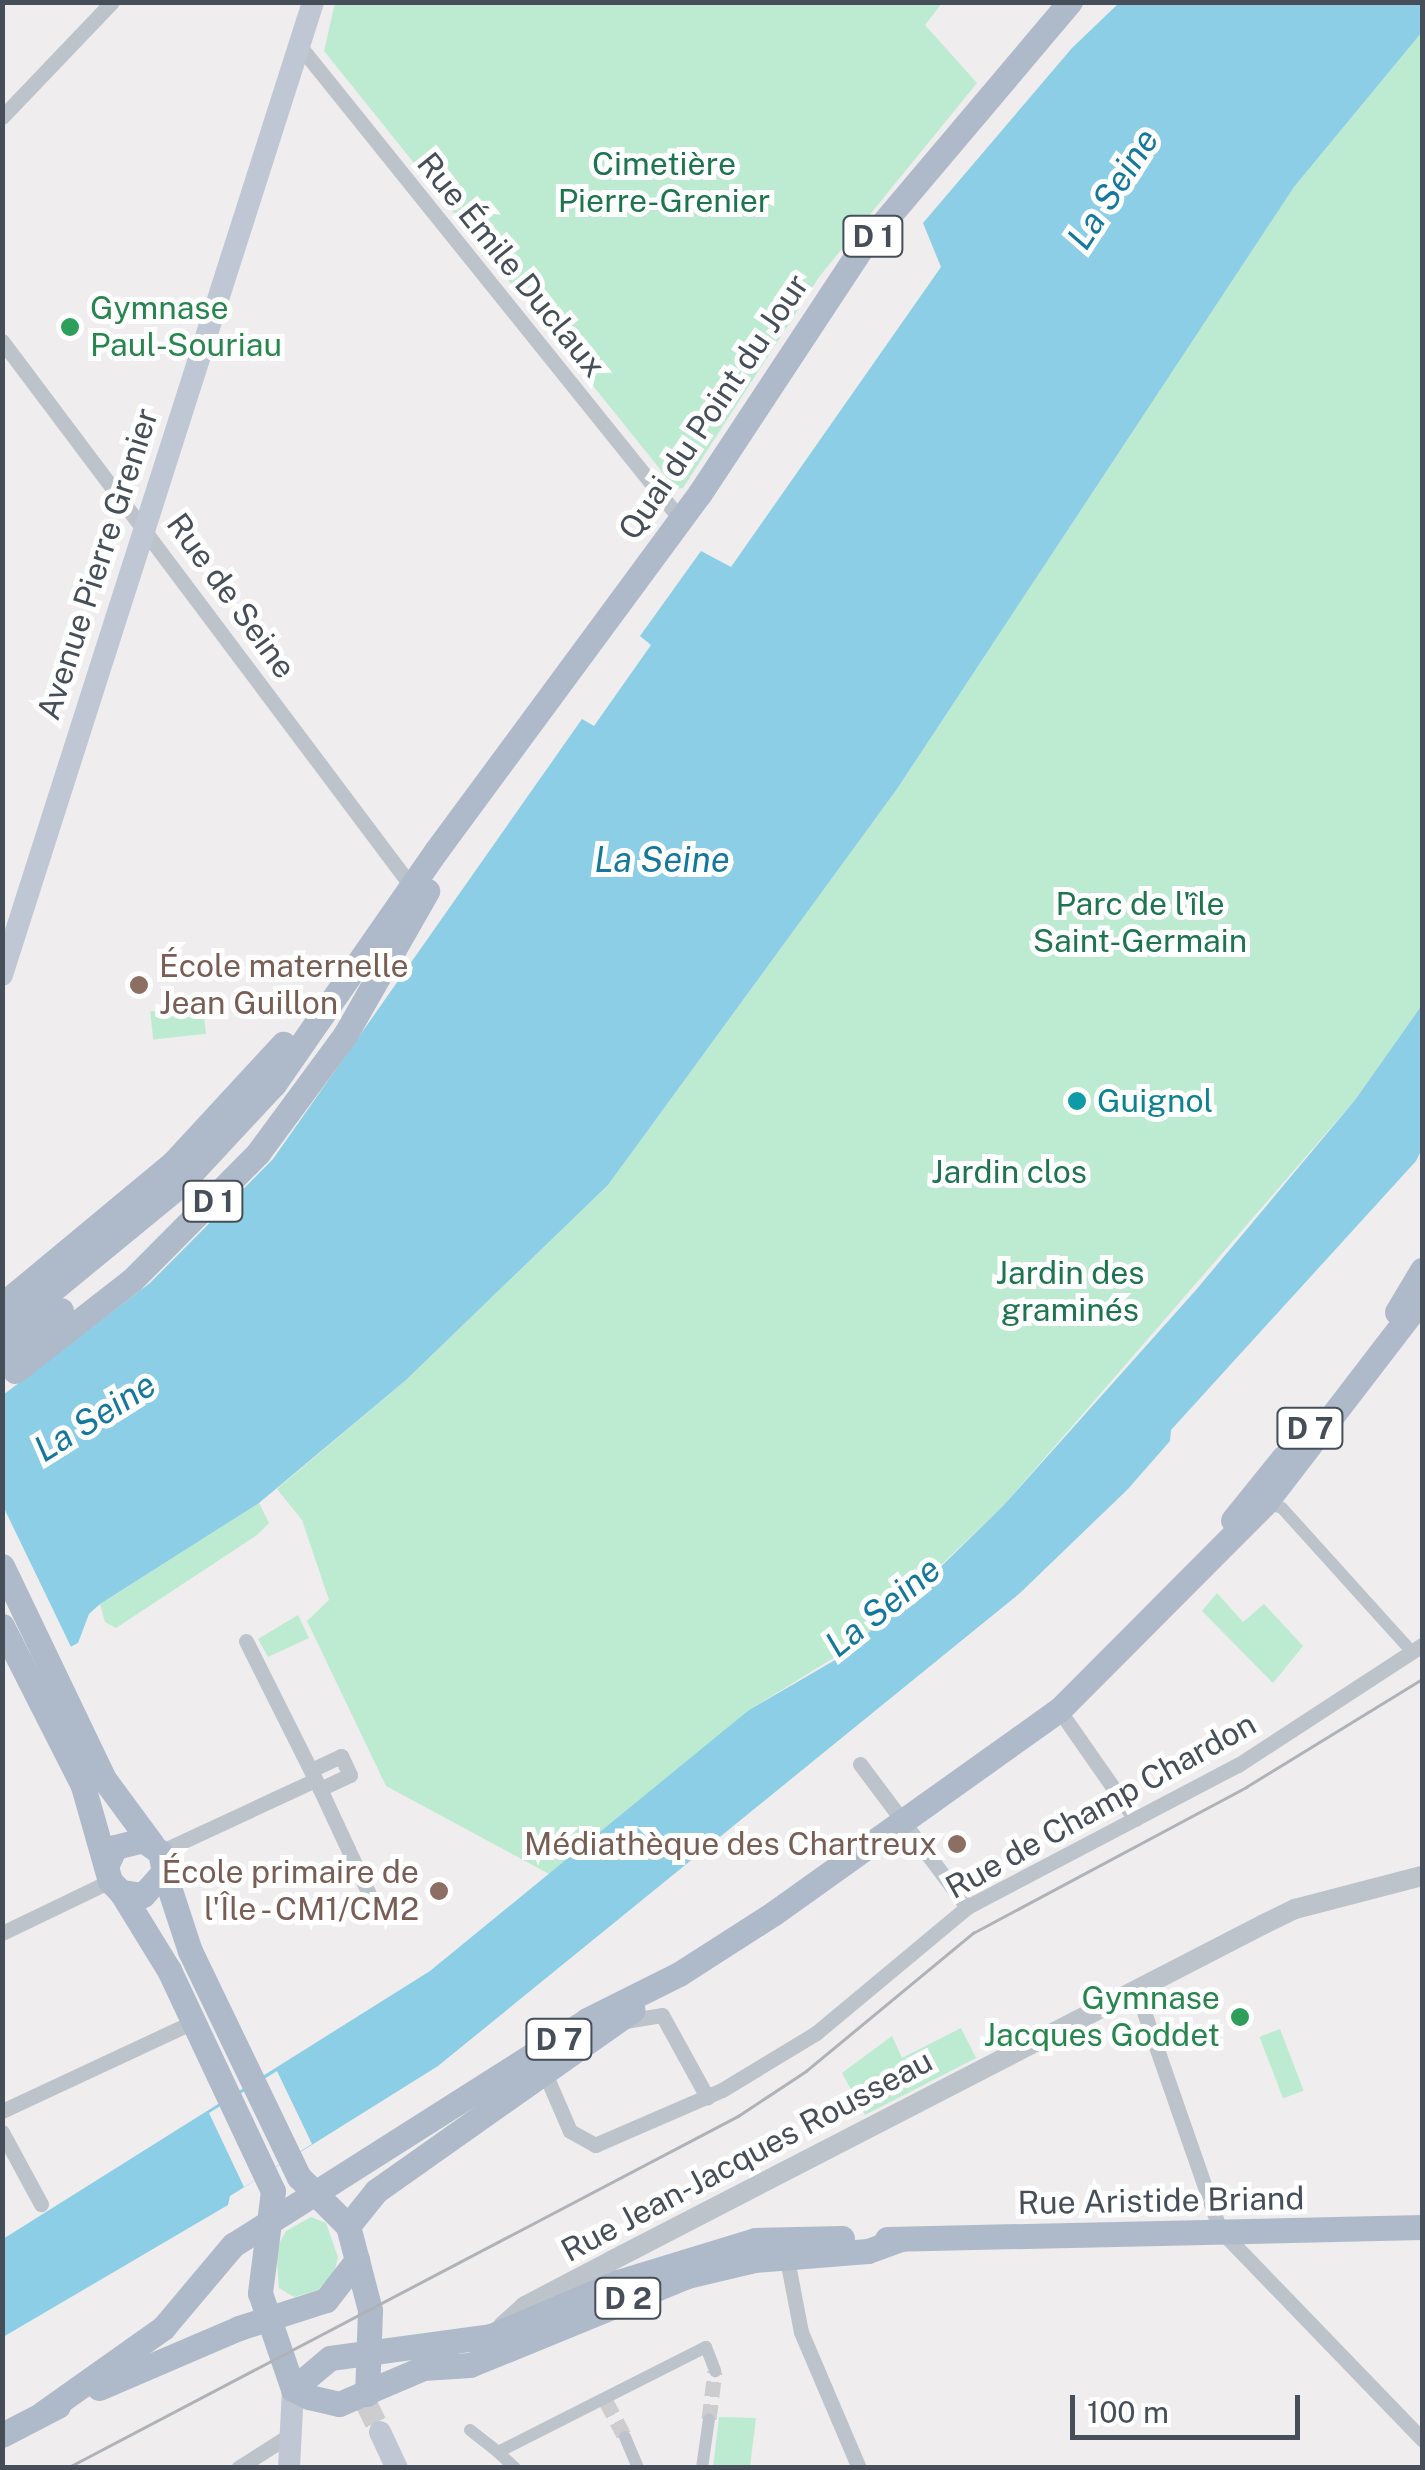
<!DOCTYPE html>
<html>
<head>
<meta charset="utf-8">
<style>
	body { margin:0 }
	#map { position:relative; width:1425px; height:2470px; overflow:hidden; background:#efeded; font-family:"Public Sans",sans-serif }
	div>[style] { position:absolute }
	.green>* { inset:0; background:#bdebd2; transform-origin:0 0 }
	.water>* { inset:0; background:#8ccee6 }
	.pier>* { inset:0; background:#efeded }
	.minor-tunnel>* { height:15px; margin-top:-7.5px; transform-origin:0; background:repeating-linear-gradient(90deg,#cdcdcf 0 15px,transparent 0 23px) }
	.secondary-tunnel>* { height:22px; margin-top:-11px; transform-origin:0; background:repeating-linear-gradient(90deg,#cdcdcf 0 22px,transparent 0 33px) }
	.pedestrian>* { height:12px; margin:-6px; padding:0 6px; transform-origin:6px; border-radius:6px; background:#bcc3cb }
	.minor>* { height:15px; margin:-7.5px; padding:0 7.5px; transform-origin:7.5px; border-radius:7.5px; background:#bcc3cb }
	.tertiary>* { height:20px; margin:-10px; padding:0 10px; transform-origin:10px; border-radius:10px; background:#bcc3cb }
	.secondary>* { height:22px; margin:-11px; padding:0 11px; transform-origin:11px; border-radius:11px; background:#bec7d3 }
	.primary>* { height:25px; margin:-12.5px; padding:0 12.5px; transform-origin:12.5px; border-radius:12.5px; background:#aebaca }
	.tram>* { height:2.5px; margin:-1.25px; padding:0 1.25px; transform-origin:1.25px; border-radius:1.25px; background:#afb2b7 }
	.dots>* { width:28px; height:28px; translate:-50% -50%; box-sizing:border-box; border:5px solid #fff; border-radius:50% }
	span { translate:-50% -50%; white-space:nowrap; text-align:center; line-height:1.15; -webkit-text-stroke:10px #fff; paint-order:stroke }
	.shield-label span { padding:2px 8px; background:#fff; border:2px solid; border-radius:8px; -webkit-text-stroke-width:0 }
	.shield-label { font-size:30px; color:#464f59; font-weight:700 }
	.park-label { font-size:32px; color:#1c754e }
	.street-label { font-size:32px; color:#464f59 }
	.leisure-label { font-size:32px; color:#27864d }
	.left { translate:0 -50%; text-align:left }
	.right { translate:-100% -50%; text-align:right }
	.education-label { font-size:32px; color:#785e54 }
	.culture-label { font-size:32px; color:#0d838f }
	.water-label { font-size:35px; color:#14789e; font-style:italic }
	.frame { position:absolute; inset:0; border:5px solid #464f59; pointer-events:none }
	.scale { position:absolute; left:1070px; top:2395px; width:230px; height:45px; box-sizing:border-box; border:5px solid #464f59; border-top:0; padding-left:12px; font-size:30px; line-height:35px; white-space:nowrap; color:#464f59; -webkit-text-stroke:8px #fff; paint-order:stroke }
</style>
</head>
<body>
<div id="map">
	<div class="green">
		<i style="clip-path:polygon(335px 3px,942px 3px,925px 25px,977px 83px,819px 277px,683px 488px,676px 489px,324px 51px)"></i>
		<i style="clip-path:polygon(1422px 32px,1422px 1005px,1355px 1100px,1003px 1506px,861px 1641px,749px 1710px,553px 1876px,386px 1786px,307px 1621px,329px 1600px,302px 1520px,277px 1489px,406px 1380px,608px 1185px,897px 789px,1294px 187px)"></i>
		<i style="left:203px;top:1006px;width:28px;height:53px;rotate:84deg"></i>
		<i style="clip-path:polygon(259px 1503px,269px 1523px,257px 1535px,116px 1628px,105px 1622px,100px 1604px)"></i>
		<i style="clip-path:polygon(1217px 1593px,1243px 1622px,1264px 1604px,1303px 1646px,1273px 1683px,1202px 1611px)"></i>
		<i style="clip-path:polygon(298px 1615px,309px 1638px,268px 1657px,258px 1639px)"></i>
		<i style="clip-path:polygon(961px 2028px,976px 2058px,865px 2115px,842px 2073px,892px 2036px,902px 2058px)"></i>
		<i style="left:1280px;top:2029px;width:66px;height:22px;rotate:69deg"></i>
		<i style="clip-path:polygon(311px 2217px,326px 2223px,338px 2257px,334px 2274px,318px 2290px,294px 2297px,279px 2288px,276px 2249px,286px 2231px)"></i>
		<i style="clip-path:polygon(719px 2417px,756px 2418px,750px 2467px,713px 2467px)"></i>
	</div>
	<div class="water">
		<i style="clip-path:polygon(1119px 3px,1422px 3px,1422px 32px,1294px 187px,897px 789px,608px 1185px,406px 1380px,259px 1503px,100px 1604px,89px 1614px,78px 1643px,3px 1681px,3px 1395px,150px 1283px,273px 1159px,582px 719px,594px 726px,651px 645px,640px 636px,701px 551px,731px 567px,941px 267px,923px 223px,1072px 48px)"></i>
		<i style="clip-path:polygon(1422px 1005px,1422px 1149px,1416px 1161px,1171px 1430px,1170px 1441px,1128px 1489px,1020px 1593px,438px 2066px,230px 2196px,228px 2205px,3px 2337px,3px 2239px,430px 1971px,749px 1710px,842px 1656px,916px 1591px,1003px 1506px,1196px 1290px,1355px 1100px)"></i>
	</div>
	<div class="pier">
		<i style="clip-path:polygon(3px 1506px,73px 1651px,3px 1686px,2px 1684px)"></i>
		<i style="clip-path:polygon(277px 2071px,312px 2144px,244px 2187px,209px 2113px)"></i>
	</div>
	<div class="minor-tunnel">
		<i style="left:606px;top:2401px;width:41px;rotate:62.2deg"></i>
		<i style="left:709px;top:2419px;width:48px;rotate:-82.9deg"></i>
	</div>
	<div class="secondary-tunnel">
		<i style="left:366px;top:2403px;width:32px;rotate:64deg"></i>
	</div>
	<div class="pedestrian">
		<i style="left:1266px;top:1502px;width:17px;rotate:21deg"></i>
		<i style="left:1282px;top:1508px;width:195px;rotate:47.9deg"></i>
		<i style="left:470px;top:2430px;width:36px;rotate:38deg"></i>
		<i style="left:625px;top:2437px;width:34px;rotate:67deg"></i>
		<i style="left:515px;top:2468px;width:23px;rotate:-137deg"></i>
		<i style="left:498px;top:2452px;width:233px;rotate:-26.8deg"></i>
		<i style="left:706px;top:2347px;width:26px;rotate:69deg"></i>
		<i style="left:702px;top:2468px;width:49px;rotate:-81.9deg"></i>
	</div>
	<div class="minor">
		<i style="left:298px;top:44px;width:611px;rotate:51.18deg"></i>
		<i style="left:2px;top:117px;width:159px;rotate:-46.3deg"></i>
		<i style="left:2px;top:341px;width:683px;rotate:53.1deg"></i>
		<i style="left:246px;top:1641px;width:165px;rotate:63.4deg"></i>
		<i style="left:320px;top:1789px;width:33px;rotate:-25deg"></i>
		<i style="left:350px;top:1775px;width:21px;rotate:-115deg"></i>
		<i style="left:341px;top:1756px;width:33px;rotate:155deg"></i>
		<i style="left:1059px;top:1710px;width:133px;rotate:55.1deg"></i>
		<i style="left:860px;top:1764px;width:179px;rotate:53.2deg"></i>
		<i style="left:320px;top:1789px;width:132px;rotate:65deg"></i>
		<i style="left:160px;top:1852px;width:171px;rotate:-24.9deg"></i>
		<i style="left:2px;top:1933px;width:120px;rotate:-25.7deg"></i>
		<i style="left:1136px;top:1989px;width:255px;rotate:70.8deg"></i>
		<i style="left:1220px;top:2230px;width:291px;rotate:46deg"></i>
		<i style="left:625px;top:2021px;width:37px;rotate:-9deg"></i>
		<i style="left:662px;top:2015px;width:94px;rotate:61.2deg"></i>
		<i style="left:544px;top:2071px;width:65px;rotate:66.6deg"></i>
		<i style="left:570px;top:2131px;width:29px;rotate:29deg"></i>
		<i style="left:595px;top:2145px;width:138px;rotate:-23.4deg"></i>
		<i style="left:722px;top:2090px;width:110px;rotate:-31.2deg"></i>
		<i style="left:816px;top:2033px;width:197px;rotate:-39.8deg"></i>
		<i style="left:967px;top:1907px;width:306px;rotate:-27.7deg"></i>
		<i style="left:1238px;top:1765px;width:220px;rotate:-33.1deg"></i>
		<i style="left:2px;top:2111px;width:211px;rotate:-25deg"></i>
		<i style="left:2px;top:2132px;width:82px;rotate:61.6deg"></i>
		<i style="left:786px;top:2254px;width:79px;rotate:79.1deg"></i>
		<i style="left:801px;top:2332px;width:148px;rotate:66.9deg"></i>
		<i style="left:238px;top:2468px;width:62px;rotate:-32.4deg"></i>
	</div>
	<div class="tertiary">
		<i style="left:503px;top:2326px;width:30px;rotate:-42deg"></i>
		<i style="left:525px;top:2306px;width:97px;rotate:-27.6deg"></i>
		<i style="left:611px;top:2261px;width:733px;rotate:-27.3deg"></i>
		<i style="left:1262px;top:1925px;width:37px;rotate:-26deg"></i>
		<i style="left:1295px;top:1909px;width:131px;rotate:-14.6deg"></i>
	</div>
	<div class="secondary">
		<i style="left:2px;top:975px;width:1021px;rotate:-72.27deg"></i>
		<i style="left:380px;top:2432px;width:40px;rotate:65deg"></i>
		<i style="left:289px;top:2468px;width:79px;rotate:-87.1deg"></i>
	</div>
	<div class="primary">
		<i style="left:2px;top:1305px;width:224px;rotate:-39.7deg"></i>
		<i style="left:174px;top:1162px;width:161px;rotate:-47.3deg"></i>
		<i style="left:1397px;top:1312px;width:49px;rotate:-59.2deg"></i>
		<i style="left:2px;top:1331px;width:230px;rotate:-39.4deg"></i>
		<i style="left:180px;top:1185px;width:138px;rotate:-47.1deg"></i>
		<i style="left:274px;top:1084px;width:284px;rotate:-55.2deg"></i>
		<i style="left:436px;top:851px;width:445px;rotate:-53.6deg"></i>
		<i style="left:700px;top:493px;width:292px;rotate:-56.6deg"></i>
		<i style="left:861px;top:249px;width:324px;rotate:-49.8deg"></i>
		<i style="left:2px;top:1355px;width:74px;rotate:-37.3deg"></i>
		<i style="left:15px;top:1371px;width:148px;rotate:-37.9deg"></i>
		<i style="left:132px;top:1280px;width:179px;rotate:-45.2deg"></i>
		<i style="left:258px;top:1153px;width:147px;rotate:-53.6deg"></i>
		<i style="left:345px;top:1035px;width:166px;rotate:-60.3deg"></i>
		<i style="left:1233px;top:1520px;width:80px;rotate:-51.1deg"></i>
		<i style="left:2px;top:1566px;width:236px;rotate:64.4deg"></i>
		<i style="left:104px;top:1779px;width:81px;rotate:53.6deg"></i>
		<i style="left:2px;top:1626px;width:179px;rotate:63.1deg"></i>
		<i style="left:83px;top:1786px;width:99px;rotate:74.1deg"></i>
		<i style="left:110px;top:1881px;width:16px;rotate:45deg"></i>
		<i style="left:121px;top:1892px;width:22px;rotate:8deg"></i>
		<i style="left:143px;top:1895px;width:31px;rotate:-48deg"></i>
		<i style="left:164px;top:1872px;width:20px;rotate:-101deg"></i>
		<i style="left:160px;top:1852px;width:21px;rotate:-145deg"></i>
		<i style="left:143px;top:1840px;width:29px;rotate:166deg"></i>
		<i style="left:115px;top:1847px;width:19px;rotate:115deg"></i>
		<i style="left:164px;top:1872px;width:83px;rotate:71.8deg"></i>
		<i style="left:190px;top:1951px;width:251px;rotate:64.3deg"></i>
		<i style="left:299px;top:2177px;width:69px;rotate:45deg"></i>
		<i style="left:348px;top:2226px;width:87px;rotate:75.3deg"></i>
		<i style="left:370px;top:2310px;width:84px;rotate:92deg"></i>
		<i style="left:121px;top:1892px;width:92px;rotate:58.4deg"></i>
		<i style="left:169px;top:1970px;width:244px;rotate:64.8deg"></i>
		<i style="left:273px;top:2191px;width:103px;rotate:97.3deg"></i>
		<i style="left:260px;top:2293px;width:102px;rotate:71deg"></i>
		<i style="left:293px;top:2389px;width:18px;rotate:27deg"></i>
		<i style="left:309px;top:2397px;width:31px;rotate:13deg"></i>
		<i style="left:339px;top:2404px;width:91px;rotate:-23.2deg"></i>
		<i style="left:423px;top:2368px;width:47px;rotate:-3.7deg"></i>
		<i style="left:470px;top:2365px;width:235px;rotate:-22.3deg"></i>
		<i style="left:687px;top:2276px;width:69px;rotate:-13.4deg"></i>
		<i style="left:754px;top:2260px;width:114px;rotate:-4.5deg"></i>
		<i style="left:868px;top:2251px;width:35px;rotate:-20deg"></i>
		<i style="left:348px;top:2226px;width:45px;rotate:-51.3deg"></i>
		<i style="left:376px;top:2191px;width:314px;rotate:-35.2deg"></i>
		<i style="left:887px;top:2239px;width:535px;rotate:-1.28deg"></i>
		<i style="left:99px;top:2388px;width:152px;rotate:-23.2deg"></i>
		<i style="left:239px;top:2328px;width:91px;rotate:-17.8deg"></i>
		<i style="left:326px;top:2300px;width:51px;rotate:-52.2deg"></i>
		<i style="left:293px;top:2389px;width:48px;rotate:-40deg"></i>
		<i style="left:330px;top:2358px;width:162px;rotate:-7.8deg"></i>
		<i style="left:491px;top:2336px;width:138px;rotate:-23deg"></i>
		<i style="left:618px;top:2282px;width:143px;rotate:-17deg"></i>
		<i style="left:755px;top:2240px;width:87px;rotate:-1.3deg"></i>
		<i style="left:43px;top:2413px;width:147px;rotate:-35.3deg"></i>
		<i style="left:163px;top:2328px;width:109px;rotate:-49.9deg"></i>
		<i style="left:233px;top:2245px;width:419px;rotate:-32.4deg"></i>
		<i style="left:587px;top:2020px;width:103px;rotate:-26.6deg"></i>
		<i style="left:679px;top:1974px;width:113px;rotate:-32.7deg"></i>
		<i style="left:774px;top:1913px;width:350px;rotate:-35.5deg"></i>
		<i style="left:1059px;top:1710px;width:293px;rotate:-45.1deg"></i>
		<i style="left:1266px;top:1502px;width:256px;rotate:-52.5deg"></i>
		<i style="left:2px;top:2435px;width:63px;rotate:-27.4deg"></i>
	</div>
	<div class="tram">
		<i style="left:67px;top:2468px;width:758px;rotate:-27.68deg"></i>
		<i style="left:738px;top:2116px;width:82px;rotate:-33.5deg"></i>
		<i style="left:806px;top:2071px;width:217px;rotate:-39.6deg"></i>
		<i style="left:973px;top:1933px;width:310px;rotate:-28.1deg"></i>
		<i style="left:1246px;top:1787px;width:206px;rotate:-31.5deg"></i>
	</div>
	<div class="dots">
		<i style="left:70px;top:327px;background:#2e9e5b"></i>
		<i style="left:139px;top:985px;background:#8d6e63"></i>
		<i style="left:1077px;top:1101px;background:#0f9aa8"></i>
		<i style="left:957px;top:1844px;background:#8d6e63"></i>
		<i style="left:439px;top:1891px;background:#8d6e63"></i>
		<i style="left:1240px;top:2017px;background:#2e9e5b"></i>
	</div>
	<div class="shield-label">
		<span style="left:873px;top:236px">D 1</span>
		<span style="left:213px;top:1201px">D 1</span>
		<span style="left:1310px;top:1428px">D 7</span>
		<span style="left:559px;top:2039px">D 7</span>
		<span style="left:628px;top:2298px">D 2</span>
	</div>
	<div class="park-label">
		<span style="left:664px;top:183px">Cimetière<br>Pierre-Grenier</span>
		<span style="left:1140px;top:923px">Parc de l'île<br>Saint-Germain</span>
		<span style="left:1009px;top:1172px">Jardin clos</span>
		<span style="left:1070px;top:1292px">Jardin des<br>graminés</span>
	</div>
	<div class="street-label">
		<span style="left:511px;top:265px;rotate:51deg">Rue Émile Duclaux</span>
		<span style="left:714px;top:407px;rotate:-56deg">Quai du Point du Jour</span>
		<span style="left:98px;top:564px;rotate:-72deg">Avenue Pierre Grenier</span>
		<span style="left:231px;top:596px;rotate:54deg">Rue de Seine</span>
		<span style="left:1101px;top:1806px;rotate:-29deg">Rue de Champ Chardon</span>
		<span style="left:747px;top:2156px;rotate:-28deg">Rue Jean-Jacques Rousseau</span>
		<span style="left:1161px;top:2201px;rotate:-1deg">Rue Aristide Briand</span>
	</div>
	<div class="leisure-label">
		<span class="left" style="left:90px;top:327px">Gymnase<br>Paul-Souriau</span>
		<span class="right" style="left:1220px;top:2017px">Gymnase<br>Jacques Goddet</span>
	</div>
	<div class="education-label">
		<span class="left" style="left:159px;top:985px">École maternelle<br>Jean Guillon</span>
		<span class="right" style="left:937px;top:1844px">Médiathèque des Chartreux</span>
		<span class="right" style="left:419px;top:1891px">École primaire de<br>l'Île - CM1/CM2</span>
	</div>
	<div class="culture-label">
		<span class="left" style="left:1097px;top:1101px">Guignol</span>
	</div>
	<div class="water-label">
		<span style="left:1113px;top:189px;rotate:-57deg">La Seine</span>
		<span style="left:662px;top:860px">La Seine</span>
		<span style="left:95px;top:1417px;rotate:-32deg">La Seine</span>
		<span style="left:883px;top:1607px;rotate:-39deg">La Seine</span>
	</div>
	<div class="frame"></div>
	<div class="scale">100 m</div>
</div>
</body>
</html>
